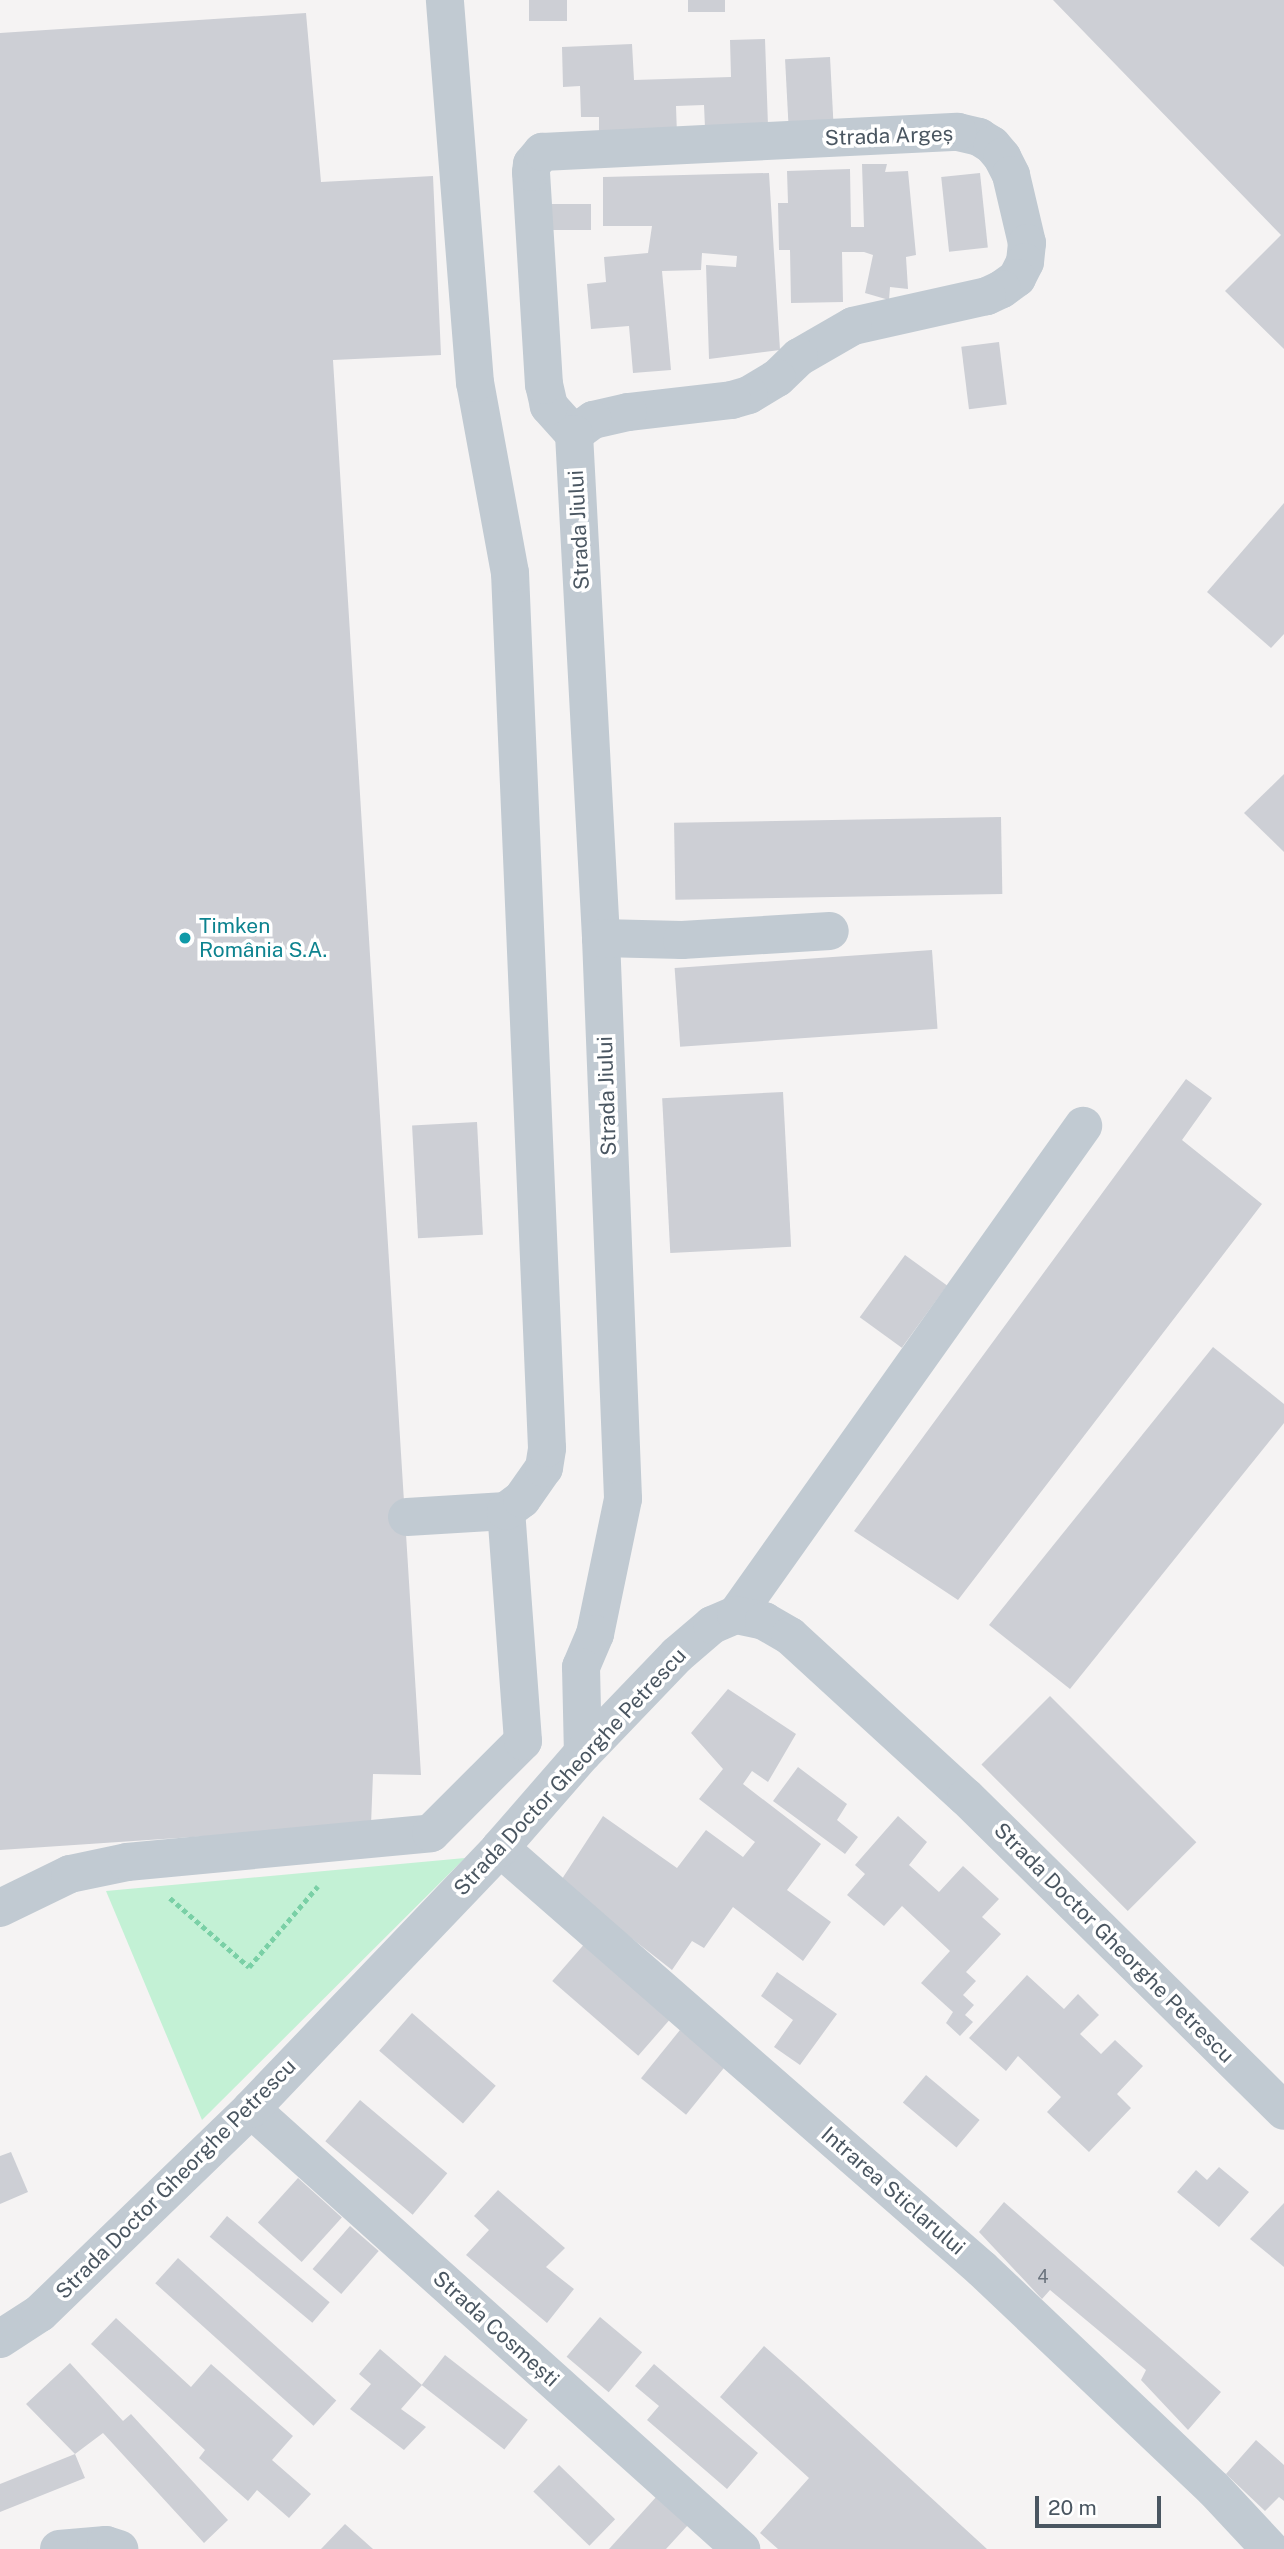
<!DOCTYPE html>
<html>
<head>
<meta charset="utf-8">
<style>
	body { margin:0 }
	#map { position:relative; width:1284px; height:2549px; overflow:hidden; background:#f5f3f3; font-family:"Public Sans",sans-serif }
	div>[style] { position:absolute }
	.green>* { inset:0; background:#c3f1d5 }
	.building>* { inset:0; background:#cdcfd5; transform-origin:0 0 }
	.path>* { height:4.5px; margin-top:-2.25px; transform-origin:0; background:repeating-linear-gradient(90deg,#7ad0a6 0 5px,transparent 0 8.5px) }
	.minor>* { height:38px; margin:-19px; padding:0 19px; transform-origin:19px; border-radius:19px; background:#c1cad2 }
	.dots>* { width:19px; height:19px; translate:-50% -50%; box-sizing:border-box; border:4px solid #fff; border-radius:50% }
	span { translate:-50% -50%; white-space:nowrap; text-align:center; line-height:1.15; -webkit-text-stroke:7px #fff; paint-order:stroke }
	.number-label { font-size:18px; color:#6b747e }
	.number-label span { -webkit-text-stroke-width:0 }
	.street-label { font-size:21px; color:#4a5661 }
	.culture-label { font-size:21px; color:#0d838f }
	.left { translate:0 -50%; text-align:left }
	.scale { position:absolute; left:1035px; top:2496px; width:126px; height:32px; box-sizing:border-box; border:4px solid #4a5661; border-top:0; padding-left:9px; font-size:21px; line-height:24px; white-space:nowrap; color:#4a5661; -webkit-text-stroke:5px #fff; paint-order:stroke }
</style>
</head>
<body>
<div id="map">
	<div class="green">
		<i style="clip-path:polygon(465px 1858px,202px 2120px,106px 1891px)"></i>
	</div>
	<div class="building">
		<i style="left:529px;top:0;width:38px;height:21px"></i>
		<i style="left:688px;top:0;width:37px;height:12px"></i>
		<i style="clip-path:polygon(1053px 0,1284px 0,1284px 349px,1225px 291px,1281px 235px)"></i>
		<i style="clip-path:polygon(306px 13px,321px 182px,433px 176px,441px 355px,333px 360px,421px 1775px,373px 1774px,371px 1825px,0 1850px,0 33px)"></i>
		<i style="clip-path:polygon(765px 39px,768px 126px,705px 128px,704px 105px,676px 106px,677px 135px,599px 138px,599px 117px,581px 117px,580px 86px,563px 87px,562px 47px,632px 44px,634px 80px,731px 77px,730px 40px)"></i>
		<i style="left:830px;top:57px;width:64px;height:45px;rotate:87deg"></i>
		<i style="clip-path:polygon(862px 164px,887px 164px,885px 172px,908px 171px,916px 255px,906px 257px,908px 289px,890px 287px,889px 300px,865px 293px,873px 255px,864px 252px,842px 252px,843px 302px,791px 303px,790px 250px,779px 250px,778px 203px,788px 203px,787px 171px,850px 169px,851px 227px,864px 227px)"></i>
		<i style="clip-path:polygon(769px 173px,780px 350px,709px 359px,706px 265px,736px 267px,737px 256px,702px 253px,701px 270px,662px 271px,671px 370px,633px 373px,629px 326px,591px 329px,587px 284px,606px 282px,604px 257px,648px 253px,652px 226px,603px 226px,603px 177px)"></i>
		<i style="left:980px;top:173px;width:75px;height:39px;rotate:84deg"></i>
		<i style="left:552px;top:204px;width:39px;height:26px"></i>
		<i style="left:999px;top:342px;width:63px;height:38px;rotate:83deg"></i>
		<i style="clip-path:polygon(1284px 503px,1284px 634px,1271px 648px,1207px 592px)"></i>
		<i style="clip-path:polygon(1284px 774px,1284px 852px,1244px 813px)"></i>
		<i style="left:1001px;top:817px;width:77px;height:327px;rotate:89deg"></i>
		<i style="left:932px;top:950px;width:79px;height:258px;rotate:86deg"></i>
		<i style="clip-path:polygon(1186px 1079px,1212px 1098px,1182px 1140px,1262px 1204px,958px 1600px,854px 1531px)"></i>
		<i style="left:783px;top:1092px;width:155px;height:121px;rotate:87deg"></i>
		<i style="left:477px;top:1122px;width:113px;height:65px;rotate:87deg"></i>
		<i style="left:905px;top:1255px;width:52px;height:77px;rotate:36deg"></i>
		<i style="clip-path:polygon(1213px 1347px,1284px 1404px,1284px 1423px,1070px 1689px,989px 1625px)"></i>
		<i style="clip-path:polygon(728px 1689px,796px 1734px,768px 1782px,752px 1771px,743px 1784px,821px 1844px,787px 1890px,831px 1922px,803px 1961px,733px 1907px,704px 1948px,692px 1941px,672px 1970px,560px 1882px,603px 1816px,677px 1868px,706px 1830px,743px 1857px,755px 1842px,699px 1799px,723px 1769px,691px 1733px)"></i>
		<i style="left:1050px;top:1696px;width:207px;height:97px;rotate:45deg"></i>
		<i style="clip-path:polygon(798px 1767px,847px 1804px,837px 1820px,858px 1837px,845px 1854px,773px 1801px)"></i>
		<i style="clip-path:polygon(898px 1816px,927px 1842px,909px 1865px,939px 1892px,963px 1866px,999px 1899px,982px 1917px,1001px 1934px,966px 1972px,976px 1981px,963px 1995px,974px 2005px,965px 2015px,973px 2022px,960px 2036px,946px 2023px,953px 2012px,921px 1983px,950px 1951px,902px 1906px,884px 1926px,847px 1895px,865px 1874px,855px 1865px)"></i>
		<i style="left:587px;top:1941px;width:114px;height:53px;rotate:41deg"></i>
		<i style="clip-path:polygon(777px 1972px,837px 2014px,800px 2065px,774px 2047px,793px 2020px,761px 1996px)"></i>
		<i style="clip-path:polygon(1027px 1975px,1064px 2009px,1078px 1994px,1099px 2015px,1080px 2034px,1101px 2054px,1115px 2040px,1143px 2066px,1117px 2094px,1131px 2108px,1089px 2152px,1047px 2112px,1061px 2097px,1018px 2056px,1006px 2071px,969px 2038px)"></i>
		<i style="left:412px;top:2013px;width:111px;height:50px;rotate:41deg"></i>
		<i style="left:680px;top:2030px;width:58px;height:62px;rotate:39deg"></i>
		<i style="left:926px;top:2075px;width:70px;height:36px;rotate:40deg"></i>
		<i style="left:360px;top:2100px;width:114px;height:54px;rotate:40deg"></i>
		<i style="clip-path:polygon(11px 2152px,28px 2192px,0 2204px,0 2156px)"></i>
		<i style="clip-path:polygon(1219px 2167px,1249px 2192px,1219px 2227px,1177px 2192px,1196px 2170px,1207px 2180px)"></i>
		<i style="left:298px;top:2178px;width:59px;height:60px;rotate:42deg"></i>
		<i style="clip-path:polygon(498px 2190px,565px 2248px,546px 2267px,574px 2289px,547px 2323px,466px 2255px,489px 2230px,474px 2216px)"></i>
		<i style="clip-path:polygon(1004px 2202px,1221px 2392px,1188px 2430px,1141px 2380px,1146px 2370px,1050px 2290px,1042px 2299px,979px 2232px)"></i>
		<i style="clip-path:polygon(1284px 2203px,1284px 2267px,1250px 2239px)"></i>
		<i style="left:227px;top:2216px;width:134px;height:27px;rotate:40deg"></i>
		<i style="left:350px;top:2226px;width:38px;height:57px;rotate:41deg"></i>
		<i style="left:178px;top:2258px;width:213px;height:34px;rotate:42deg"></i>
		<i style="left:600px;top:2317px;width:55px;height:52px;rotate:40deg"></i>
		<i style="clip-path:polygon(116px 2318px,191px 2387px,211px 2364px,293px 2436px,272px 2460px,311px 2494px,289px 2518px,257px 2490px,248px 2501px,199px 2458px,205px 2450px,91px 2344px)"></i>
		<i style="clip-path:polygon(764px 2346px,807px 2384px,987px 2549px,778px 2549px,760px 2533px,809px 2478px,720px 2397px)"></i>
		<i style="clip-path:polygon(380px 2349px,422px 2385px,401px 2409px,426px 2427px,404px 2450px,350px 2409px,371px 2384px,359px 2374px)"></i>
		<i style="left:445px;top:2355px;width:105px;height:38px;rotate:38deg"></i>
		<i style="clip-path:polygon(70px 2363px,123px 2421px,131px 2414px,228px 2520px,204px 2543px,103px 2433px,75px 2454px,85px 2478px,0 2512px,0 2484px,75px 2454px,26px 2404px)"></i>
		<i style="clip-path:polygon(654px 2364px,758px 2453px,727px 2489px,647px 2420px,659px 2406px,635px 2386px)"></i>
		<i style="clip-path:polygon(1256px 2440px,1284px 2465px,1284px 2501px,1279px 2497px,1265px 2511px,1226px 2474px)"></i>
		<i style="left:559px;top:2465px;width:78px;height:37px;rotate:44deg"></i>
		<i style="clip-path:polygon(657px 2496px,688px 2525px,666px 2549px,609px 2549px)"></i>
		<i style="clip-path:polygon(345px 2524px,373px 2549px,321px 2549px)"></i>
	</div>
	<div class="path">
		<i style="left:170px;top:1898px;width:105px;rotate:41.1deg"></i>
		<i style="left:249px;top:1967px;width:106px;rotate:-49.6deg"></i>
	</div>
	<div class="minor">
		<i style="left:958px;top:132px;width:22px;rotate:13deg"></i>
		<i style="left:979px;top:137px;width:15px;rotate:32deg"></i>
		<i style="left:992px;top:145px;width:16px;rotate:50deg"></i>
		<i style="left:1002px;top:157px;width:20px;rotate:63deg"></i>
		<i style="left:1011px;top:175px;width:70px;rotate:76.8deg"></i>
		<i style="left:1027px;top:243px;width:19px;rotate:96deg"></i>
		<i style="left:1025px;top:262px;width:18px;rotate:117deg"></i>
		<i style="left:1017px;top:278px;width:19px;rotate:144deg"></i>
		<i style="left:1002px;top:289px;width:17px;rotate:155deg"></i>
		<i style="left:987px;top:296px;width:137px;rotate:167.4deg"></i>
		<i style="left:853px;top:326px;width:62px;rotate:150.1deg"></i>
		<i style="left:799px;top:357px;width:30px;rotate:136deg"></i>
		<i style="left:777px;top:378px;width:33px;rotate:149deg"></i>
		<i style="left:749px;top:395px;width:18px;rotate:164deg"></i>
		<i style="left:732px;top:400px;width:105px;rotate:173.4deg"></i>
		<i style="left:628px;top:412px;width:36px;rotate:167deg"></i>
		<i style="left:593px;top:420px;width:24px;rotate:144deg"></i>
		<i style="left:574px;top:434px;width:38px;rotate:-132deg"></i>
		<i style="left:549px;top:406px;width:22px;rotate:-103deg"></i>
		<i style="left:544px;top:385px;width:213px;rotate:-93.5deg"></i>
		<i style="left:531px;top:172px;width:8px;rotate:-83deg"></i>
		<i style="left:532px;top:164px;width:16px;rotate:-50deg"></i>
		<i style="left:542px;top:152px;width:416px;rotate:-2.8deg"></i>
		<i style="left:574px;top:434px;width:505px;rotate:86.93deg"></i>
		<i style="left:601px;top:938px;width:561px;rotate:87.75deg"></i>
		<i style="left:623px;top:1499px;width:138px;rotate:101.7deg"></i>
		<i style="left:595px;top:1634px;width:36px;rotate:113deg"></i>
		<i style="left:581px;top:1667px;width:86px;rotate:88.7deg"></i>
		<i style="left:601px;top:938px;width:81px;rotate:1.4deg"></i>
		<i style="left:682px;top:940px;width:148px;rotate:-3.5deg"></i>
		<i style="left:407px;top:1517px;width:99px;rotate:-3.5deg"></i>
		<i style="left:736px;top:1615px;width:600px;rotate:-54.64deg"></i>
		<i style="left:500px;top:1848px;width:640px;rotate:41.14deg"></i>
		<i style="left:982px;top:2269px;width:320px;rotate:43.5deg"></i>
		<i style="left:1214px;top:2489px;width:82px;rotate:47deg"></i>
		<i style="left:0;top:1908px;width:78px;rotate:-25.9deg"></i>
		<i style="left:70px;top:1874px;width:58px;rotate:-11.9deg"></i>
		<i style="left:127px;top:1862px;width:305px;rotate:-5.4deg"></i>
		<i style="left:431px;top:1833px;width:130px;rotate:-45deg"></i>
		<i style="left:523px;top:1741px;width:231px;rotate:-94.2deg"></i>
		<i style="left:506px;top:1511px;width:20px;rotate:-37deg"></i>
		<i style="left:522px;top:1499px;width:38px;rotate:-55deg"></i>
		<i style="left:544px;top:1468px;width:20px;rotate:-81deg"></i>
		<i style="left:547px;top:1448px;width:876px;rotate:-92.42deg"></i>
		<i style="left:510px;top:573px;width:193px;rotate:-100.4deg"></i>
		<i style="left:475px;top:383px;width:384px;rotate:-94.5deg"></i>
		<i style="left:251px;top:2109px;width:659px;rotate:41.92deg"></i>
		<i style="left:0;top:2339px;width:48px;rotate:-33deg"></i>
		<i style="left:40px;top:2313px;width:293px;rotate:-44deg"></i>
		<i style="left:251px;top:2109px;width:361px;rotate:-46.3deg"></i>
		<i style="left:500px;top:1848px;width:126px;rotate:-48.9deg"></i>
		<i style="left:583px;top:1753px;width:136px;rotate:-46.2deg"></i>
		<i style="left:677px;top:1655px;width:46px;rotate:-40.6deg"></i>
		<i style="left:712px;top:1625px;width:26px;rotate:-23deg"></i>
		<i style="left:736px;top:1615px;width:29px;rotate:12deg"></i>
		<i style="left:764px;top:1621px;width:30px;rotate:30deg"></i>
		<i style="left:790px;top:1636px;width:239px;rotate:42.5deg"></i>
		<i style="left:966px;top:1797px;width:447px;rotate:44.6deg"></i>
		<i style="left:59px;top:2549px;width:47px;rotate:-4.9deg"></i>
		<i style="left:106px;top:2545px;width:14px;rotate:17deg"></i>
	</div>
	<div class="dots">
		<i style="left:185px;top:938px;background:#0f9aa8"></i>
	</div>
	<div class="number-label">
		<span style="left:1043px;top:2277px">4</span>
	</div>
	<div class="street-label">
		<span style="left:889px;top:136px;rotate:-2deg">Strada Argeș</span>
		<span style="left:579px;top:530px;rotate:-93deg">Strada Jiului</span>
		<span style="left:607px;top:1096px;rotate:-92deg">Strada Jiului</span>
		<span style="left:570px;top:1772px;rotate:-47deg">Strada Doctor Gheorghe Petrescu</span>
		<span style="left:1114px;top:1943px;rotate:45deg">Strada Doctor Gheorghe Petrescu</span>
		<span style="left:176px;top:2179px;rotate:-45deg">Strada Doctor Gheorghe Petrescu</span>
		<span style="left:893px;top:2191px;rotate:41deg">Intrarea Sticlarului</span>
		<span style="left:496px;top:2329px;rotate:42deg">Strada Cosmești</span>
	</div>
	<div class="culture-label">
		<span class="left" style="left:199px;top:938px">Timken<br>România S.A.</span>
	</div>
	<div class="scale">20 m</div>
</div>
</body>
</html>
